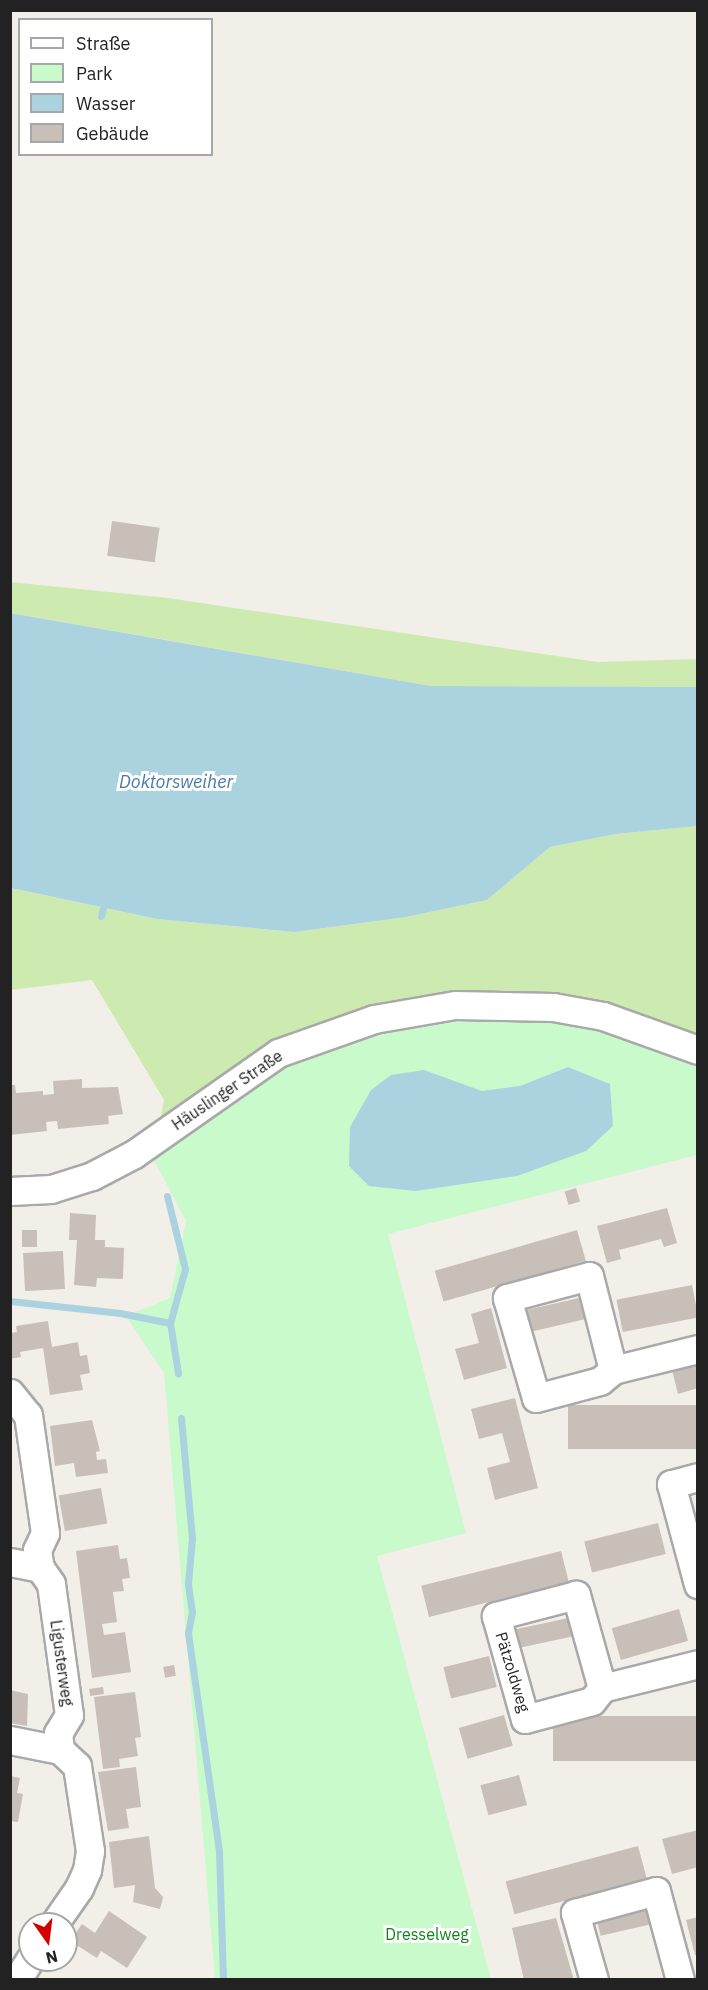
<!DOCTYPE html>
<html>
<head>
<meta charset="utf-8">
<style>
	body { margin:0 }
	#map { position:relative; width:708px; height:1990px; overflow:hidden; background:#f2efe9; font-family:"IBM Plex Sans",sans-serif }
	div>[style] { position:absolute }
	.grass>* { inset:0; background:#cdebb0 }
	.park>* { inset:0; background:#c8facc }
	.water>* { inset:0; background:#aad3df }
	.stream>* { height:7px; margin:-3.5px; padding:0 3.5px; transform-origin:3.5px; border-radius:3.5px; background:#aad3df }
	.building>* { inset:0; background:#c7bfb8; transform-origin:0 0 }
	.roads { filter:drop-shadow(2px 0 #a9a9a9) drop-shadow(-2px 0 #a9a9a9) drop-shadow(0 2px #a9a9a9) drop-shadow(0 -2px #a9a9a9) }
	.minor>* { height:27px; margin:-13.5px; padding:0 13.5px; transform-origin:13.5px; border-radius:13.5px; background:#fff }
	span { translate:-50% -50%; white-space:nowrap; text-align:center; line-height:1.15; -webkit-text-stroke:6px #fff; paint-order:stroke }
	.street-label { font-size:16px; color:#222 }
	.park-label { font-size:16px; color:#0c8416 }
	.water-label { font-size:18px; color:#4a7aab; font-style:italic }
	.frame { position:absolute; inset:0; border:12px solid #222; pointer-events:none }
	.legend { position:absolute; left:18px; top:18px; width:195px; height:138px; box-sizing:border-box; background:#fff; border:2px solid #a7a7a7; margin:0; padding:8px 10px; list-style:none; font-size:18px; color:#222 }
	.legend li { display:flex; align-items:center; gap:12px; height:30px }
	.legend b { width:30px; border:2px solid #a7a7a7 }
	.north { position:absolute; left:18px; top:1912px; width:60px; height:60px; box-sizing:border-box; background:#fff; border:2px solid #a7a7a7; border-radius:50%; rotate:166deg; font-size:16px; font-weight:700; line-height:24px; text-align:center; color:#222 }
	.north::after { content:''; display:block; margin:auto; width:21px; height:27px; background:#d40000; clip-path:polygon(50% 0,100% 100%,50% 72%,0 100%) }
</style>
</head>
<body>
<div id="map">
	<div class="grass">
		<i style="clip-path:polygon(10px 582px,168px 598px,597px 662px,697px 659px,697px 687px,431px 686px,11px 613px)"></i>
		<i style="clip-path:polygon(697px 826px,697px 1059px,283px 1068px,153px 1158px,164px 1100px,92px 980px,11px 990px,10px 888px,157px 919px,295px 932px,406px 917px,487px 900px,550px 847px,616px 834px)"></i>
	</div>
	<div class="park">
		<i style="clip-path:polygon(526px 1015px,597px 1025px,697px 1059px,697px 1155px,388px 1234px,466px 1533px,377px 1556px,491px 1979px,215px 1979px,164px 1373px,126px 1316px,170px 1298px,186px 1221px,153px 1158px,284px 1068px,380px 1032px,459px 1018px)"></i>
	</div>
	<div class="water">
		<i style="clip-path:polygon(10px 613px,431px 686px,697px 687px,697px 826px,616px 834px,550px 847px,487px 900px,406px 917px,295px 932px,157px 919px,11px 888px)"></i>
		<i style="clip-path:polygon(568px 1067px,610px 1084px,613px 1126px,586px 1151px,517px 1176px,416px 1191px,369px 1186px,349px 1166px,350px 1127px,371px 1090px,391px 1075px,424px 1070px,482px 1091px,520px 1086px)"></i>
	</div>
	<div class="stream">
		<i style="left:101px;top:916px;width:8px;rotate:-76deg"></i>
		<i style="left:167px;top:1196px;width:75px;rotate:76.1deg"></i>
		<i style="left:185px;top:1269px;width:56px;rotate:105.5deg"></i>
		<i style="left:170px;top:1323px;width:51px;rotate:80.9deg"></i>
		<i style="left:10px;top:1301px;width:111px;rotate:6.2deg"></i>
		<i style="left:120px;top:1313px;width:51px;rotate:11.3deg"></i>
		<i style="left:181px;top:1418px;width:121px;rotate:84.8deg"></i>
		<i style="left:192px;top:1538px;width:46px;rotate:95deg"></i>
		<i style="left:188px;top:1584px;width:28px;rotate:82deg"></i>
		<i style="left:192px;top:1612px;width:21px;rotate:101deg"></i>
		<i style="left:188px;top:1633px;width:221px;rotate:81.9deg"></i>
		<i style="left:219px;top:1852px;width:128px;rotate:88.2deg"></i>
	</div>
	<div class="building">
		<i style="left:112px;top:521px;width:48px;height:35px;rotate:8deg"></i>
		<i style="clip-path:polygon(82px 1079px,82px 1088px,118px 1087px,123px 1114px,108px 1116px,109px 1124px,58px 1129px,57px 1121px,46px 1122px,47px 1131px,10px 1135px,10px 1085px,15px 1085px,16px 1093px,43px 1091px,43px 1095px,54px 1094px,53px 1081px)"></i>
		<i style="left:576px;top:1188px;width:14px;height:12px;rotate:73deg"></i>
		<i style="clip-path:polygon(667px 1208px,677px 1243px,664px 1247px,661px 1239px,619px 1250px,621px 1259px,607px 1263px,597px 1226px)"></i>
		<i style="clip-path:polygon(70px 1213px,96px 1215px,95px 1240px,105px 1240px,105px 1247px,124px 1248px,123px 1279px,97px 1278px,96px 1287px,74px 1285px,77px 1240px,69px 1240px)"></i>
		<i style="left:22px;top:1230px;width:15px;height:17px"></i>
		<i style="left:577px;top:1230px;width:32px;height:148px;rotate:74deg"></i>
		<i style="left:63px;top:1251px;width:38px;height:40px;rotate:87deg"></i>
		<i style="left:692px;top:1285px;width:33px;height:77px;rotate:79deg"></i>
		<i style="left:583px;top:1297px;width:22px;height:61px;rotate:77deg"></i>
		<i style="clip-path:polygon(491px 1308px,507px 1368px,464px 1380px,455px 1349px,479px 1343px,471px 1314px)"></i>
		<i style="clip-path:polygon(48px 1321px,52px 1347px,78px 1342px,80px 1356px,87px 1355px,90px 1373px,80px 1375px,83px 1390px,50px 1395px,43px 1348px,20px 1352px,21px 1357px,10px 1359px,10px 1333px,17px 1332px,16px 1326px)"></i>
		<i style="clip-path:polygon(698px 1363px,698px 1388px,678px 1394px,672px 1370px)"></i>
		<i style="clip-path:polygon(515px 1398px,538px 1488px,495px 1500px,487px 1468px,510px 1462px,502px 1433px,479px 1439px,471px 1409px)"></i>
		<i style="left:698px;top:1405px;width:44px;height:130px;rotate:90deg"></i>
		<i style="clip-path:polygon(92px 1420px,100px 1451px,96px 1452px,97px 1460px,106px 1459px,108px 1473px,76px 1477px,74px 1463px,55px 1466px,50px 1426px)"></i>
		<i style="left:101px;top:1488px;width:36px;height:43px;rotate:80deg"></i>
		<i style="left:658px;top:1523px;width:32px;height:76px;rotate:76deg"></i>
		<i style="clip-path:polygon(118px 1545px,120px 1559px,127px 1558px,130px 1578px,122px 1579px,124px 1591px,113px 1592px,117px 1622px,102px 1624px,104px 1635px,125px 1632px,131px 1672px,92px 1678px,76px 1551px)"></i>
		<i style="left:561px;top:1551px;width:32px;height:144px;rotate:76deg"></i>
		<i style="left:679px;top:1609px;width:33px;height:70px;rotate:74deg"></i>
		<i style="left:573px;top:1617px;width:19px;height:61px;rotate:78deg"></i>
		<i style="left:489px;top:1656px;width:32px;height:47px;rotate:76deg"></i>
		<i style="left:174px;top:1665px;width:11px;height:11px;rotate:80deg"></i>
		<i style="left:103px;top:1687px;width:7px;height:14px;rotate:82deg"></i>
		<i style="clip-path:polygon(10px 1690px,28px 1694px,27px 1726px,10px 1723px)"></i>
		<i style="clip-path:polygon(135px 1692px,141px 1737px,135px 1738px,138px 1756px,119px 1759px,120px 1767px,103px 1769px,94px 1697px)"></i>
		<i style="left:504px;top:1715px;width:32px;height:47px;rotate:74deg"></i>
		<i style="left:698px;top:1716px;width:45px;height:145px;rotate:90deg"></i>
		<i style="clip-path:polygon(136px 1767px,141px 1807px,126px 1809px,129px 1828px,108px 1831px,98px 1772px)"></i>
		<i style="left:519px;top:1775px;width:31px;height:40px;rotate:75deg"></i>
		<i style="clip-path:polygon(10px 1776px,20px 1778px,17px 1793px,23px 1794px,18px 1822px,10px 1821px)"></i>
		<i style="clip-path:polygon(698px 1830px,698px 1867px,672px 1874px,662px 1839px)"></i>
		<i style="clip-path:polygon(149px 1836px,155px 1888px,163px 1897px,160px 1909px,133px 1902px,135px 1885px,114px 1888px,109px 1842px)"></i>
		<i style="left:638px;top:1846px;width:34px;height:137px;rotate:75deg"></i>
		<i style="left:649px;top:1901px;width:23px;height:55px;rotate:77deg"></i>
		<i style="clip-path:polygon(109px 1911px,147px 1937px,127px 1968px,101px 1951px,97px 1958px,70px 1941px,82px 1924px,95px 1933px)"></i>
		<i style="clip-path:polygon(698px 1917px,698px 1955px,695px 1955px,686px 1920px)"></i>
		<i style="clip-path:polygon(556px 1918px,574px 1980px,524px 1980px,512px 1928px)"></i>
	</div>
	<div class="roads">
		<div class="minor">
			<i style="left:10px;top:1191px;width:41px;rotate:-2.8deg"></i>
			<i style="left:51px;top:1189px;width:43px;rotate:-17.6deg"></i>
			<i style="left:92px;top:1176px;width:47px;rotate:-27.6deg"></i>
			<i style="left:134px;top:1154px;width:176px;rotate:-35deg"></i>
			<i style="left:278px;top:1053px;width:102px;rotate:-19.5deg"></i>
			<i style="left:374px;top:1019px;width:82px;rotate:-9.8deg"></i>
			<i style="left:455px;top:1005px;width:98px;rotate:1.2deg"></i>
			<i style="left:553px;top:1007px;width:51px;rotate:10.2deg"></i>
			<i style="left:603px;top:1016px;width:101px;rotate:19.7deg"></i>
			<i style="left:613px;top:1370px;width:97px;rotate:-104.3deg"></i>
			<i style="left:589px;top:1276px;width:85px;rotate:165deg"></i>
			<i style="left:507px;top:1298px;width:104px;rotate:73.8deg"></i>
			<i style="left:536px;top:1398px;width:66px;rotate:-14.9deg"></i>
			<i style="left:600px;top:1381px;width:17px;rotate:-40deg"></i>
			<i style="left:613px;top:1370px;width:88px;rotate:-13.9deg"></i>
			<i style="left:10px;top:1393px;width:28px;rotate:51deg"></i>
			<i style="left:28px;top:1415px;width:119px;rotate:81.8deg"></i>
			<i style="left:45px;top:1533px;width:19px;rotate:115deg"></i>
			<i style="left:37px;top:1550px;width:18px;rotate:81deg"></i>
			<i style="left:40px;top:1568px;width:19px;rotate:55deg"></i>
			<i style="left:51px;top:1584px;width:132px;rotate:82.2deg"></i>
			<i style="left:69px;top:1715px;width:21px;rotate:121deg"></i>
			<i style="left:58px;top:1733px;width:17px;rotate:83deg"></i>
			<i style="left:60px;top:1750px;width:23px;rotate:43deg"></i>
			<i style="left:77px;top:1766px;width:86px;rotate:81.3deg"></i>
			<i style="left:90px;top:1851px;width:19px;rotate:99deg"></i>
			<i style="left:87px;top:1870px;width:20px;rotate:114deg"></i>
			<i style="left:79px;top:1888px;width:44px;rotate:124.8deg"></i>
			<i style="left:698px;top:1477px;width:28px;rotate:165deg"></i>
			<i style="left:671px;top:1484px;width:104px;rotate:74.9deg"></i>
			<i style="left:10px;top:1562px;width:31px;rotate:11deg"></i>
			<i style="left:602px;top:1688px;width:97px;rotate:-105.6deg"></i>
			<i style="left:576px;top:1595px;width:83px;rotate:165.3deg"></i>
			<i style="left:496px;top:1616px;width:107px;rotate:74.3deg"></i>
			<i style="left:525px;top:1719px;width:69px;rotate:-15deg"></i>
			<i style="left:592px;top:1701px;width:16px;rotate:-52deg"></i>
			<i style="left:602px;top:1688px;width:99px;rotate:-14deg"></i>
			<i style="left:10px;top:1740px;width:51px;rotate:11.3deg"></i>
			<i style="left:17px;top:1980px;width:25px;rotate:-58deg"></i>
			<i style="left:594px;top:1980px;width:70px;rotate:-105.8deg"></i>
			<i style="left:575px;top:1913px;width:84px;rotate:-15.2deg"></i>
			<i style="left:656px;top:1891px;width:92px;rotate:74.9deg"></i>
		</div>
	</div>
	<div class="street-label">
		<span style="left:227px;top:1090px;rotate:-34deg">Häuslinger Straße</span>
		<span style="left:62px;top:1663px;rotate:82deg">Ligusterweg</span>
		<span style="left:513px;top:1672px;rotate:73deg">Pätzoldweg</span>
	</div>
	<div class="park-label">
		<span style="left:427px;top:1934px">Dresselweg</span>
	</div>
	<div class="water-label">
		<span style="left:176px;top:782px">Doktorsweiher</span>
	</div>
	<div class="frame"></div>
	<ul class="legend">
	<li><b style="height:8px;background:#fff"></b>Straße</li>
	<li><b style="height:16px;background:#c8facc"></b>Park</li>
	<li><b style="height:16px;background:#aad3df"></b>Wasser</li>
	<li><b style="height:16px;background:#c7bfb8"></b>Gebäude</li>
	</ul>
	<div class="north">N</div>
</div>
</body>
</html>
